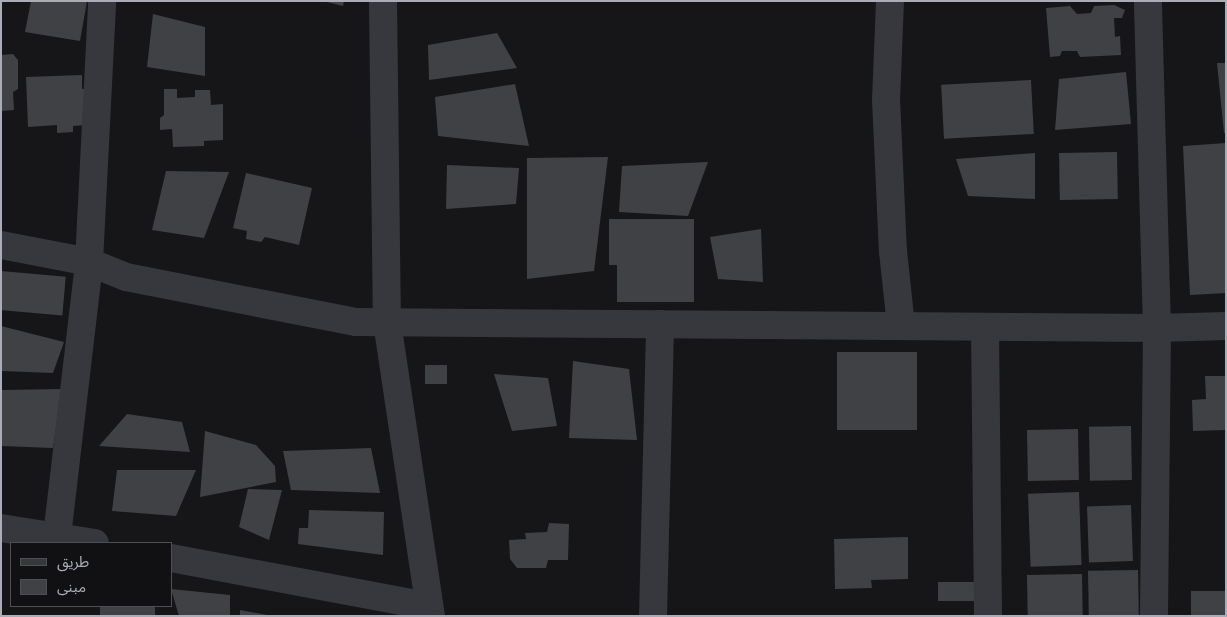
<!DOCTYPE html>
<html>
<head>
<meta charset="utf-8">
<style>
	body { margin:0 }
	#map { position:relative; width:1227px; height:617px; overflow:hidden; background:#161618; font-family:Arial,"Noto Sans Arabic",sans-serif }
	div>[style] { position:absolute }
	.building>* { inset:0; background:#404145; transform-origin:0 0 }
	.minor>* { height:28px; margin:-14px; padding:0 14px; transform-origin:14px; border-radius:14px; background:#37383d }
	span { translate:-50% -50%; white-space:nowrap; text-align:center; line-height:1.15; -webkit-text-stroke:4px #111113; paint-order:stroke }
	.frame { position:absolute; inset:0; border:2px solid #a8adb8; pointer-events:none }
	.legend { position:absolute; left:10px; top:542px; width:162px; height:65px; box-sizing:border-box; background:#111113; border:1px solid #4d4f55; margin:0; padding:6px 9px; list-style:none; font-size:15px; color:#a8adb8 }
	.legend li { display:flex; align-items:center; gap:10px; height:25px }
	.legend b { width:25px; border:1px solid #4d4f55 }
</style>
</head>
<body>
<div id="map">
	<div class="building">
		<i style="clip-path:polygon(31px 1px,87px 1px,80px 41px,25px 32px)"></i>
		<i style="clip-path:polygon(323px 1px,344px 1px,343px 6px)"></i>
		<i style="clip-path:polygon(1114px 5px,1125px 10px,1122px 18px,1114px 18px,1115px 37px,1120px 36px,1121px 55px,1080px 57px,1077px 51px,1062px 51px,1060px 56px,1050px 57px,1046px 8px,1070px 6px,1077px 14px,1091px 13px,1094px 6px)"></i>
		<i style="clip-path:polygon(153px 14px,205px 27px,205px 76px,147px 67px)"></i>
		<i style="clip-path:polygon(497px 33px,517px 68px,429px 80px,428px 45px)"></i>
		<i style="clip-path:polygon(13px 54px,18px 60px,18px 89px,13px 92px,14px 110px,1px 111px,1px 55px)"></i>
		<i style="clip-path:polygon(1217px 63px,1226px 63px,1226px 133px,1224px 133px)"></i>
		<i style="clip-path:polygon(1126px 72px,1131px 124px,1055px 130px,1059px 79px)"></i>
		<i style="clip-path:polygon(82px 75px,82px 89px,91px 89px,86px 125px,73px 126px,73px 132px,57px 133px,57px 125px,28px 127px,26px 77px)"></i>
		<i style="left:1031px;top:80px;width:54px;height:90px;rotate:87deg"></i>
		<i style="clip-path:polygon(515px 84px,529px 146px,438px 136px,435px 97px)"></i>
		<i style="clip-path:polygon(164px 89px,177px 89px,177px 98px,195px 97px,195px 90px,210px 90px,211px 105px,223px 104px,223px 140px,204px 141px,204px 146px,173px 147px,172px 129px,160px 130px,160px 118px,164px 115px)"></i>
		<i style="clip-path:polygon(1226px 143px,1226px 293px,1190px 295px,1183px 146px)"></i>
		<i style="left:1117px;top:152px;width:47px;height:58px;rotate:89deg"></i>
		<i style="clip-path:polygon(1035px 153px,1035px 199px,968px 196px,956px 159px)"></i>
		<i style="clip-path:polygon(608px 157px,594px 271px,527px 279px,527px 158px)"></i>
		<i style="clip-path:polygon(708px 162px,688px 216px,619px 212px,622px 166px)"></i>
		<i style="clip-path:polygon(447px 165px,519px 168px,516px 204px,446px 209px)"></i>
		<i style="clip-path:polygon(166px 171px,229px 172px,204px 238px,152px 230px)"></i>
		<i style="clip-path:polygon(246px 173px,312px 188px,299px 245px,265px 237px,261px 242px,246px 239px,247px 231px,233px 228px)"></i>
		<i style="clip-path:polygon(609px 219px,694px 219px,694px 302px,617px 302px,617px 265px,609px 265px)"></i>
		<i style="clip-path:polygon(761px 229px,763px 282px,718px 279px,710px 237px)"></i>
		<i style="left:1px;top:271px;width:65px;height:39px;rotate:5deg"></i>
		<i style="clip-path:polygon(1px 326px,64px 342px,53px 373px,1px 371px)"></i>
		<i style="left:837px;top:352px;width:80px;height:78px"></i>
		<i style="clip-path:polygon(573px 361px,629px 369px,637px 440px,569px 438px)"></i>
		<i style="left:425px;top:365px;width:22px;height:19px"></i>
		<i style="clip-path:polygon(494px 374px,548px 378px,557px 426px,512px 431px)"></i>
		<i style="clip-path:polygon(1205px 376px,1226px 376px,1226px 430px,1193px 431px,1192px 400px,1206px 399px)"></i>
		<i style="clip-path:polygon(62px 389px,53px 448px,1px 446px,1px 390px)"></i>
		<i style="clip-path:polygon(127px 414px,182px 422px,190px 452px,99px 446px)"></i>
		<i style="left:1131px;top:426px;width:54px;height:42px;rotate:89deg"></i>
		<i style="left:1078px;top:429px;width:51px;height:51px;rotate:89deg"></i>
		<i style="clip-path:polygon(205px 431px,256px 445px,275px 466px,276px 482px,200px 497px)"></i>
		<i style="clip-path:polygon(371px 448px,380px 493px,291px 490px,283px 451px)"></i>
		<i style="clip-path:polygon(117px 470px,196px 470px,176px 516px,112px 511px)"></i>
		<i style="clip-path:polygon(248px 489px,282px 490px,269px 540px,239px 527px)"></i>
		<i style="left:1079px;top:492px;width:73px;height:51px;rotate:88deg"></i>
		<i style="left:1131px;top:505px;width:56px;height:44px;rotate:88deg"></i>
		<i style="clip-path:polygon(309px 510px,384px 512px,383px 555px,298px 544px,299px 528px,308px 528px)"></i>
		<i style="clip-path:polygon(549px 523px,569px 524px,568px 560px,548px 560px,546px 568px,517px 568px,510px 559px,509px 540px,526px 539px,525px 533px,547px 532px)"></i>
		<i style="clip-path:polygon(908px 537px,908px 579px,871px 580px,872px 588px,835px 589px,834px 539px)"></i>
		<i style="left:1138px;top:570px;width:46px;height:50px;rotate:89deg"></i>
		<i style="left:1082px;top:574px;width:42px;height:55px;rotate:89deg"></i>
		<i style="left:976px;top:582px;width:19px;height:38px;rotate:90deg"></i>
		<i style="clip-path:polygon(171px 589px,230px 595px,230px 616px,179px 616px)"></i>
		<i style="left:1226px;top:591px;width:25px;height:35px;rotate:90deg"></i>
		<i style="left:100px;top:606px;width:55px;height:10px"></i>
		<i style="clip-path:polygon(240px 610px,267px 615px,267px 616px,240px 616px)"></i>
	</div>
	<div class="minor">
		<i style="left:383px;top:1px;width:321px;rotate:89.3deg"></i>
		<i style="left:387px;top:322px;width:297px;rotate:81.5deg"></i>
		<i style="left:890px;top:1px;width:98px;rotate:92.3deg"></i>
		<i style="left:886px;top:99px;width:152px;rotate:87.4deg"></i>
		<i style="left:893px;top:251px;width:75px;rotate:83.9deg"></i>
		<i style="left:1px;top:245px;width:90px;rotate:10.9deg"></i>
		<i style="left:89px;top:262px;width:40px;rotate:22deg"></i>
		<i style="left:126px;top:277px;width:234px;rotate:11.1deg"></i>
		<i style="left:356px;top:322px;width:801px;rotate:0.43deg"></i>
		<i style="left:1157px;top:328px;width:327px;rotate:-91.6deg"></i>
		<i style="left:985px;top:327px;width:289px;rotate:89.4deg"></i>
		<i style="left:1px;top:528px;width:95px;rotate:9.1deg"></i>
		<i style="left:57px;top:536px;width:276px;rotate:-83.3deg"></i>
		<i style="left:89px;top:262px;width:261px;rotate:-87.1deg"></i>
		<i style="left:171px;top:558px;width:261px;rotate:10.6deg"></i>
		<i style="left:653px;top:616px;width:292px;rotate:-88.6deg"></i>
		<i style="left:1154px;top:616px;width:288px;rotate:-89.4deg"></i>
		<i style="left:1157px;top:328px;width:69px;rotate:-1.7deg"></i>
	</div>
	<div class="frame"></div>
	<ul class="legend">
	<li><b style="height:6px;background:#37383d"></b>طريق</li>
	<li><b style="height:14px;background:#404145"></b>مبنى</li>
	</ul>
</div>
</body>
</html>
